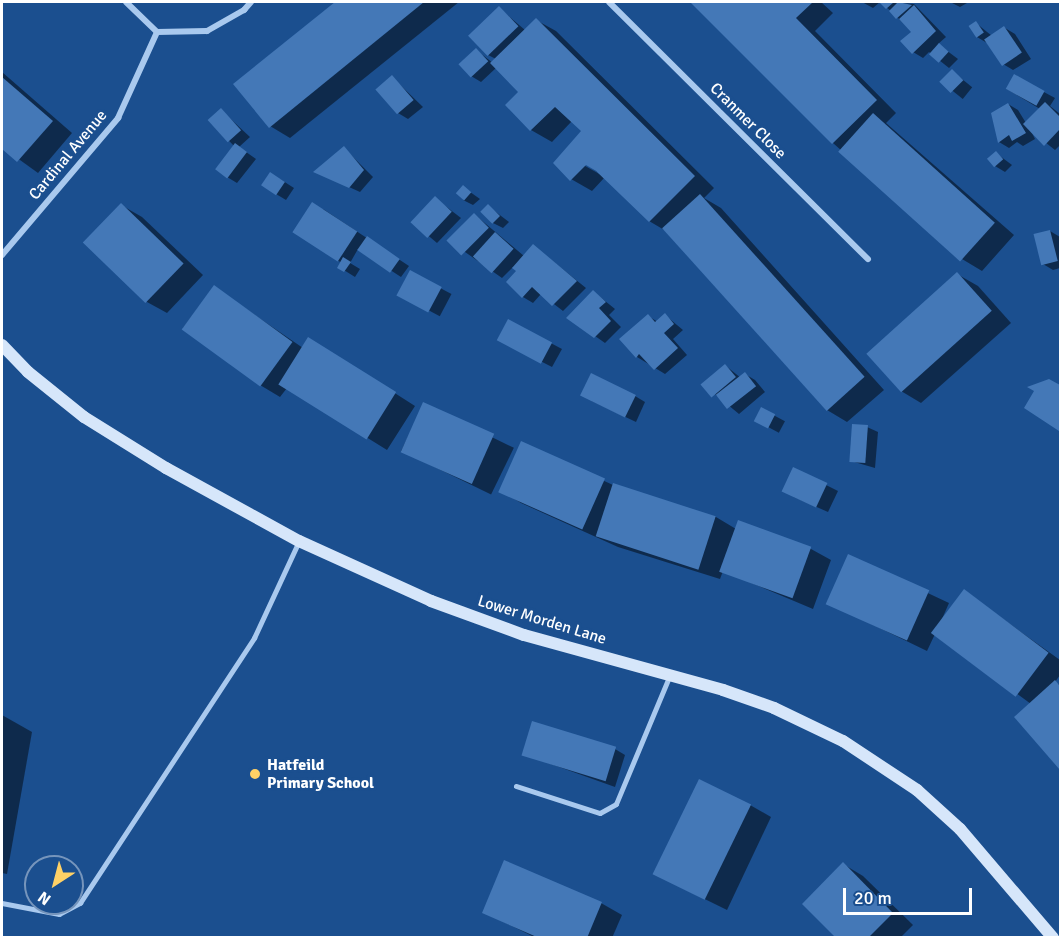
<!DOCTYPE html>
<html>
<head>
<meta charset="utf-8">
<style>
	body { margin:0 }
	#map { position:relative; width:1062px; height:939px; overflow:hidden; background:#1b4f8f; font-family:Signika,sans-serif }
	div>[style] { position:absolute }
	.shadow>* { inset:0; background:#0007; transform-origin:0 0 }
	.building>* { inset:0; background:#4478b7; transform-origin:0 0 }
	.lane>* { height:4.5px; margin:-2.25px; padding:0 2.25px; transform-origin:2.25px; border-radius:2.25px; background:#a9c9ee }
	.street>* { height:6px; margin:-3px; padding:0 3px; transform-origin:3px; border-radius:3px; background:#a9c9ee }
	.secondary>* { height:12px; margin:-6px; padding:0 6px; transform-origin:6px; border-radius:6px; background:#d6e6fa }
	.dots>* { width:16px; height:16px; translate:-50% -50%; box-sizing:border-box; border:3px solid #1b4f8f; border-radius:50% }
	span { translate:-50% -50%; white-space:nowrap; text-align:center; line-height:1.15; -webkit-text-stroke:6px #1b4f8f; paint-order:stroke }
	.street-label { font-size:16px; color:#fff }
	.poi-label { font-size:16px; color:#fff; font-weight:700 }
	.left { translate:0 -50%; text-align:left }
	.frame { position:absolute; inset:0; border:3px solid #fff; pointer-events:none }
	.north { position:absolute; left:24px; top:855px; width:60px; height:60px; box-sizing:border-box; background:#1b4f8f; border:2px solid #7695bc; border-radius:50%; rotate:216deg; font-size:16px; font-weight:700; line-height:24px; text-align:center; color:#fff }
	.north::after { content:''; display:block; margin:auto; width:21px; height:27px; background:#ffd166; clip-path:polygon(50% 0,100% 100%,50% 72%,0 100%) }
	.scale { position:absolute; left:843px; top:888px; width:129px; height:27px; box-sizing:border-box; border:3px solid #fff; border-top:0; padding-left:8px; font-size:18px; line-height:21px; white-space:nowrap; color:#fff; -webkit-text-stroke:4px #1b4f8f; paint-order:stroke }
</style>
</head>
<body>
<div id="map">
	<div class="shadow">
		<i style="clip-path:polygon(337px 2px,459px 2px,290px 138px,270px 126px,235px 84px)"></i>
		<i style="clip-path:polygon(693px 2px,821px 2px,833px 13px,815px 31px,896px 113px,886px 123px,1014px 235px,982px 271px,962px 259px,833px 143px)"></i>
		<i style="clip-path:polygon(862px 2px,880px 2px,873px 8px)"></i>
		<i style="clip-path:polygon(881px 2px,914px 4px,946px 37px,938px 44px,958px 59px,949px 68px,929px 52px,923px 58px,913px 52px,913px 32px)"></i>
		<i style="clip-path:polygon(950px 2px,966px 2px,967px 3px,960px 7px)"></i>
		<i style="clip-path:polygon(evenodd,499px 8px,525px 30px,536px 20px,556px 31px,714px 188px,704px 198px,721px 208px,884px 390px,847px 422px,827px 410px,666px 231px,649px 221px,605px 177px,592px 191px,571px 179px,583px 131px,572px 121px,552px 142px,531px 130px,520px 92px,496px 68px,481px 82px,471px 76px,476px 50px,493px 63px,496px 59px,488px 55px,499px 8px,580px 160px,603px 176px,578px 162px,580px 160px)"></i>
		<i style="clip-path:polygon(976px 23px,992px 36px,1005px 28px,1015px 34px,1031px 59px,1013px 70px,1003px 64px,987px 43px,977px 37px)"></i>
		<i style="left:952px;top:71px;width:26px;height:15px;rotate:39deg"></i>
		<i style="clip-path:polygon(2px 72px,72px 133px,38px 173px,2px 147px)"></i>
		<i style="clip-path:polygon(1014px 76px,1055px 98px,1050px 106px,1060px 114px,1060px 145px,1055px 150px,1031px 131px,1035px 139px,1023px 146px,1017px 142px,1009px 148px,999px 142px,1008px 104px,1018px 110px,1026px 123px,1040px 109px,1007px 89px)"></i>
		<i style="clip-path:polygon(392px 77px,423px 107px,408px 119px,398px 113px)"></i>
		<i style="clip-path:polygon(221px 110px,250px 137px,239px 147px,256px 159px,237px 183px,227px 177px,234px 146px,209px 120px)"></i>
		<i style="clip-path:polygon(344px 148px,373px 177px,360px 192px,316px 172px)"></i>
		<i style="clip-path:polygon(996px 153px,1012px 165px,1005px 172px,995px 166px)"></i>
		<i style="clip-path:polygon(280px 179px,294px 188px,286px 200px,276px 194px)"></i>
		<i style="clip-path:polygon(463px 187px,480px 199px,473px 205px,463px 200px)"></i>
		<i style="clip-path:polygon(435px 198px,461px 218px,437px 243px,412px 222px)"></i>
		<i style="clip-path:polygon(121px 205px,142px 217px,203px 275px,167px 313px,147px 302px)"></i>
		<i style="clip-path:polygon(488px 206px,509px 222px,503px 228px,493px 223px)"></i>
		<i style="clip-path:polygon(323px 209px,409px 266px,401px 277px,358px 249px,350px 263px,360px 269px,355px 277px,339px 267px,342px 263px,337px 260px)"></i>
		<i style="clip-path:polygon(474px 214px,524px 256px,534px 246px,586px 288px,563px 311px,541px 294px,533px 303px,523px 297px,518px 271px,513px 267px,502px 278px,448px 240px)"></i>
		<i style="clip-path:polygon(1050px 231px,1060px 237px,1060px 268px,1053px 270px,1043px 264px)"></i>
		<i style="left:410px;top:272px;width:47px;height:25px;rotate:28deg"></i>
		<i style="clip-path:polygon(957px 274px,978px 286px,1011px 323px,921px 403px,901px 391px,868px 354px)"></i>
		<i style="clip-path:polygon(214px 287px,303px 348px,329px 351px,415px 406px,387px 450px,287px 388px,280px 397px,260px 385px,183px 328px)"></i>
		<i style="clip-path:polygon(594px 292px,615px 309px,609px 315px,621px 327px,605px 343px,568px 317px)"></i>
		<i style="clip-path:polygon(665px 315px,683px 330px,673px 339px,687px 355px,665px 374px,637px 357px,648px 316px,658px 322px)"></i>
		<i style="clip-path:polygon(509px 321px,562px 349px,552px 367px,509px 345px)"></i>
		<i style="clip-path:polygon(726px 366px,741px 378px,745px 374px,755px 380px,765px 392px,739px 414px,704px 385px)"></i>
		<i style="clip-path:polygon(1060px 387px,1060px 430px,1026px 407px,1036px 391px)"></i>
		<i style="clip-path:polygon(635px 396px,645px 402px,636px 422px,592px 401px)"></i>
		<i style="left:424px;top:404px;width:100px;height:52px;rotate:26deg"></i>
		<i style="left:762px;top:409px;width:26px;height:13px;rotate:28deg"></i>
		<i style="clip-path:polygon(867px 427px,878px 432px,875px 468px,851px 461px)"></i>
		<i style="clip-path:polygon(522px 443px,613px 485px,716px 517px,736px 529px,738px 522px,811px 549px,831px 560px,813px 609px,723px 571px,720px 579px,618px 547px,521px 503px,501px 491px)"></i>
		<i style="clip-path:polygon(794px 469px,838px 491px,828px 512px,794px 497px)"></i>
		<i style="clip-path:polygon(849px 556px,949px 603px,942px 619px,964px 591px,1060px 660px,1060px 675px,1055px 682px,1060px 685px,1060px 767px,1016px 717px,1031px 704px,935px 634px,927px 651px,828px 603px)"></i>
		<i style="clip-path:polygon(2px 715px,32px 732px,7px 874px,2px 873px)"></i>
		<i style="clip-path:polygon(615px 749px,625px 755px,615px 787px,523px 754px)"></i>
		<i style="clip-path:polygon(750px 805px,771px 817px,727px 910px,656px 875px)"></i>
		<i style="clip-path:polygon(843px 864px,863px 876px,913px 925px,900px 938px,838px 938px)"></i>
		<i style="clip-path:polygon(601px 903px,622px 915px,612px 938px,536px 938px,484px 912px)"></i>
	</div>
	<div class="building">
		<i style="clip-path:polygon(335px 2px,424px 2px,269px 128px,233px 84px)"></i>
		<i style="clip-path:polygon(690px 2px,813px 2px,796px 18px,877px 100px,832px 144px)"></i>
		<i style="clip-path:polygon(879px 2px,894px 2px,886px 9px)"></i>
		<i style="clip-path:polygon(898px 2px,912px 5px,896px 19px,889px 11px)"></i>
		<i style="clip-path:polygon(914px 5px,936px 31px,912px 54px,900px 41px,911px 32px,899px 19px)"></i>
		<i style="left:499px;top:6px;width:28px;height:43px;rotate:46deg"></i>
		<i style="clip-path:polygon(536px 18px,695px 176px,649px 222px,596px 171px,586px 165px,570px 181px,553px 163px,581px 131px,555px 107px,530px 131px,505px 105px,518px 92px,490px 63px)"></i>
		<i style="left:976px;top:21px;width:14px;height:9px;rotate:56deg"></i>
		<i style="left:1004px;top:26px;width:32px;height:24px;rotate:56deg"></i>
		<i style="left:939px;top:43px;width:13px;height:15px;rotate:42deg"></i>
		<i style="left:476px;top:48px;width:18px;height:24px;rotate:47deg"></i>
		<i style="left:952px;top:69px;width:16px;height:18px;rotate:45deg"></i>
		<i style="left:1014px;top:74px;width:35px;height:17px;rotate:29deg"></i>
		<i style="left:392px;top:75px;width:33px;height:22px;rotate:49deg"></i>
		<i style="clip-path:polygon(2px 77px,53px 121px,17px 162px,2px 149px)"></i>
		<i style="clip-path:polygon(1045px 102px,1060px 117px,1060px 129px,1044px 146px,1023px 124px)"></i>
		<i style="clip-path:polygon(1008px 103px,1026px 133px,1012px 141px,1009px 135px,998px 143px,991px 113px)"></i>
		<i style="left:221px;top:108px;width:30px;height:18px;rotate:48deg"></i>
		<i style="left:873px;top:113px;width:164px;height:52px;rotate:42deg"></i>
		<i style="left:235px;top:143px;width:15px;height:33px;rotate:37deg"></i>
		<i style="clip-path:polygon(344px 146px,364px 170px,349px 188px,313px 172px)"></i>
		<i style="left:996px;top:151px;width:11px;height:12px;rotate:49deg"></i>
		<i style="left:270px;top:172px;width:18px;height:16px;rotate:34deg"></i>
		<i style="left:463px;top:185px;width:11px;height:11px;rotate:41deg"></i>
		<i style="left:700px;top:194px;width:246px;height:51px;rotate:48deg"></i>
		<i style="left:435px;top:196px;width:23px;height:36px;rotate:43deg"></i>
		<i style="left:312px;top:202px;width:54px;height:36px;rotate:33deg"></i>
		<i style="left:121px;top:203px;width:87px;height:55px;rotate:44deg"></i>
		<i style="left:488px;top:204px;width:17px;height:11px;rotate:45deg"></i>
		<i style="left:474px;top:213px;width:21px;height:39px;rotate:45deg"></i>
		<i style="left:1050px;top:230px;width:32px;height:17px;rotate:76deg"></i>
		<i style="left:495px;top:232px;width:25px;height:33px;rotate:42deg"></i>
		<i style="left:367px;top:236px;width:40px;height:17px;rotate:35deg"></i>
		<i style="clip-path:polygon(533px 244px,577px 281px,552px 306px,532px 287px,522px 298px,506px 282px,516px 271px,512px 268px)"></i>
		<i style="clip-path:polygon(343px 257px,351px 262px,344px 272px,337px 268px)"></i>
		<i style="left:410px;top:270px;width:36px;height:29px;rotate:28deg"></i>
		<i style="left:957px;top:272px;width:52px;height:122px;rotate:48deg"></i>
		<i style="left:214px;top:285px;width:97px;height:55px;rotate:36deg"></i>
		<i style="clip-path:polygon(593px 290px,606px 302px,599px 308px,611px 321px,594px 338px,566px 318px)"></i>
		<i style="clip-path:polygon(665px 313px,674px 324px,664px 333px,678px 348px,654px 370px,639px 354px,636px 358px,619px 339px,648px 314px,655px 322px)"></i>
		<i style="left:508px;top:319px;width:50px;height:24px;rotate:28deg"></i>
		<i style="left:308px;top:337px;width:104px;height:56px;rotate:32deg"></i>
		<i style="left:725px;top:364px;width:17px;height:32px;rotate:50deg"></i>
		<i style="left:745px;top:372px;width:18px;height:37px;rotate:52deg"></i>
		<i style="left:591px;top:373px;width:50px;height:25px;rotate:26deg"></i>
		<i style="clip-path:polygon(1049px 379px,1060px 385px,1059px 431px,1024px 408px,1034px 391px,1027px 387px)"></i>
		<i style="left:423px;top:402px;width:78px;height:55px;rotate:24deg"></i>
		<i style="left:761px;top:407px;width:16px;height:16px;rotate:27deg"></i>
		<i style="left:852px;top:424px;width:16px;height:38px;rotate:4deg"></i>
		<i style="left:521px;top:441px;width:92px;height:56px;rotate:24deg"></i>
		<i style="left:793px;top:467px;width:38px;height:27px;rotate:25deg"></i>
		<i style="left:613px;top:483px;width:108px;height:56px;rotate:18deg"></i>
		<i style="left:738px;top:520px;width:78px;height:55px;rotate:20deg"></i>
		<i style="left:848px;top:554px;width:89px;height:55px;rotate:24deg"></i>
		<i style="left:964px;top:589px;width:106px;height:55px;rotate:37deg"></i>
		<i style="clip-path:polygon(1055px 680px,1060px 686px,1060px 770px,1014px 717px)"></i>
		<i style="left:532px;top:721px;width:88px;height:36px;rotate:17deg"></i>
		<i style="left:699px;top:779px;width:58px;height:106px;rotate:26deg"></i>
		<i style="clip-path:polygon(504px 860px,602px 902px,587px 938px,539px 938px,482px 913px)"></i>
		<i style="clip-path:polygon(843px 862px,893px 913px,868px 938px,836px 938px,802px 904px)"></i>
	</div>
	<div class="lane">
		<i style="left:516px;top:786px;width:88px;rotate:17.8deg"></i>
		<i style="left:600px;top:813px;width:18px;rotate:-29deg"></i>
		<i style="left:616px;top:804px;width:138px;rotate:-67.3deg"></i>
		<i style="left:2px;top:903px;width:58px;rotate:10.9deg"></i>
		<i style="left:59px;top:914px;width:24px;rotate:-28deg"></i>
		<i style="left:80px;top:903px;width:317px;rotate:-56.7deg"></i>
		<i style="left:254px;top:638px;width:107px;rotate:-65.1deg"></i>
	</div>
	<div class="street">
		<i style="left:126px;top:2px;width:43px;rotate:44.1deg"></i>
		<i style="left:157px;top:32px;width:50px;rotate:-1.1deg"></i>
		<i style="left:207px;top:31px;width:43px;rotate:-29.6deg"></i>
		<i style="left:244px;top:10px;width:11px;rotate:-49deg"></i>
		<i style="left:609px;top:2px;width:365px;rotate:44.8deg"></i>
		<i style="left:2px;top:255px;width:180px;rotate:-49.7deg"></i>
		<i style="left:118px;top:118px;width:94px;rotate:-65.6deg"></i>
	</div>
	<div class="secondary">
		<i style="left:2px;top:345px;width:37px;rotate:46deg"></i>
		<i style="left:28px;top:372px;width:72px;rotate:38.8deg"></i>
		<i style="left:84px;top:417px;width:97px;rotate:31.9deg"></i>
		<i style="left:166px;top:468px;width:152px;rotate:28.8deg"></i>
		<i style="left:299px;top:541px;width:145px;rotate:24.4deg"></i>
		<i style="left:431px;top:601px;width:99px;rotate:20.1deg"></i>
		<i style="left:524px;top:635px;width:206px;rotate:15.4deg"></i>
		<i style="left:723px;top:690px;width:54px;rotate:19.4deg"></i>
		<i style="left:774px;top:708px;width:76px;rotate:25.6deg"></i>
		<i style="left:843px;top:741px;width:89px;rotate:33.5deg"></i>
		<i style="left:917px;top:790px;width:58px;rotate:42.2deg"></i>
		<i style="left:960px;top:829px;width:143px;rotate:49.5deg"></i>
	</div>
	<div class="dots">
		<i style="left:255px;top:774px;background:#ffd166"></i>
	</div>
	<div class="street-label">
		<span style="left:748px;top:121px;rotate:45deg">Cranmer Close</span>
		<span style="left:68px;top:155px;rotate:-50deg">Cardinal Avenue</span>
		<span style="left:542px;top:620px;rotate:17deg">Lower Morden Lane</span>
	</div>
	<div class="poi-label">
		<span class="left" style="left:267px;top:774px">Hatfeild<br>Primary School</span>
	</div>
	<div class="frame"></div>
	<div class="north">N</div>
	<div class="scale">20 m</div>
</div>
</body>
</html>
